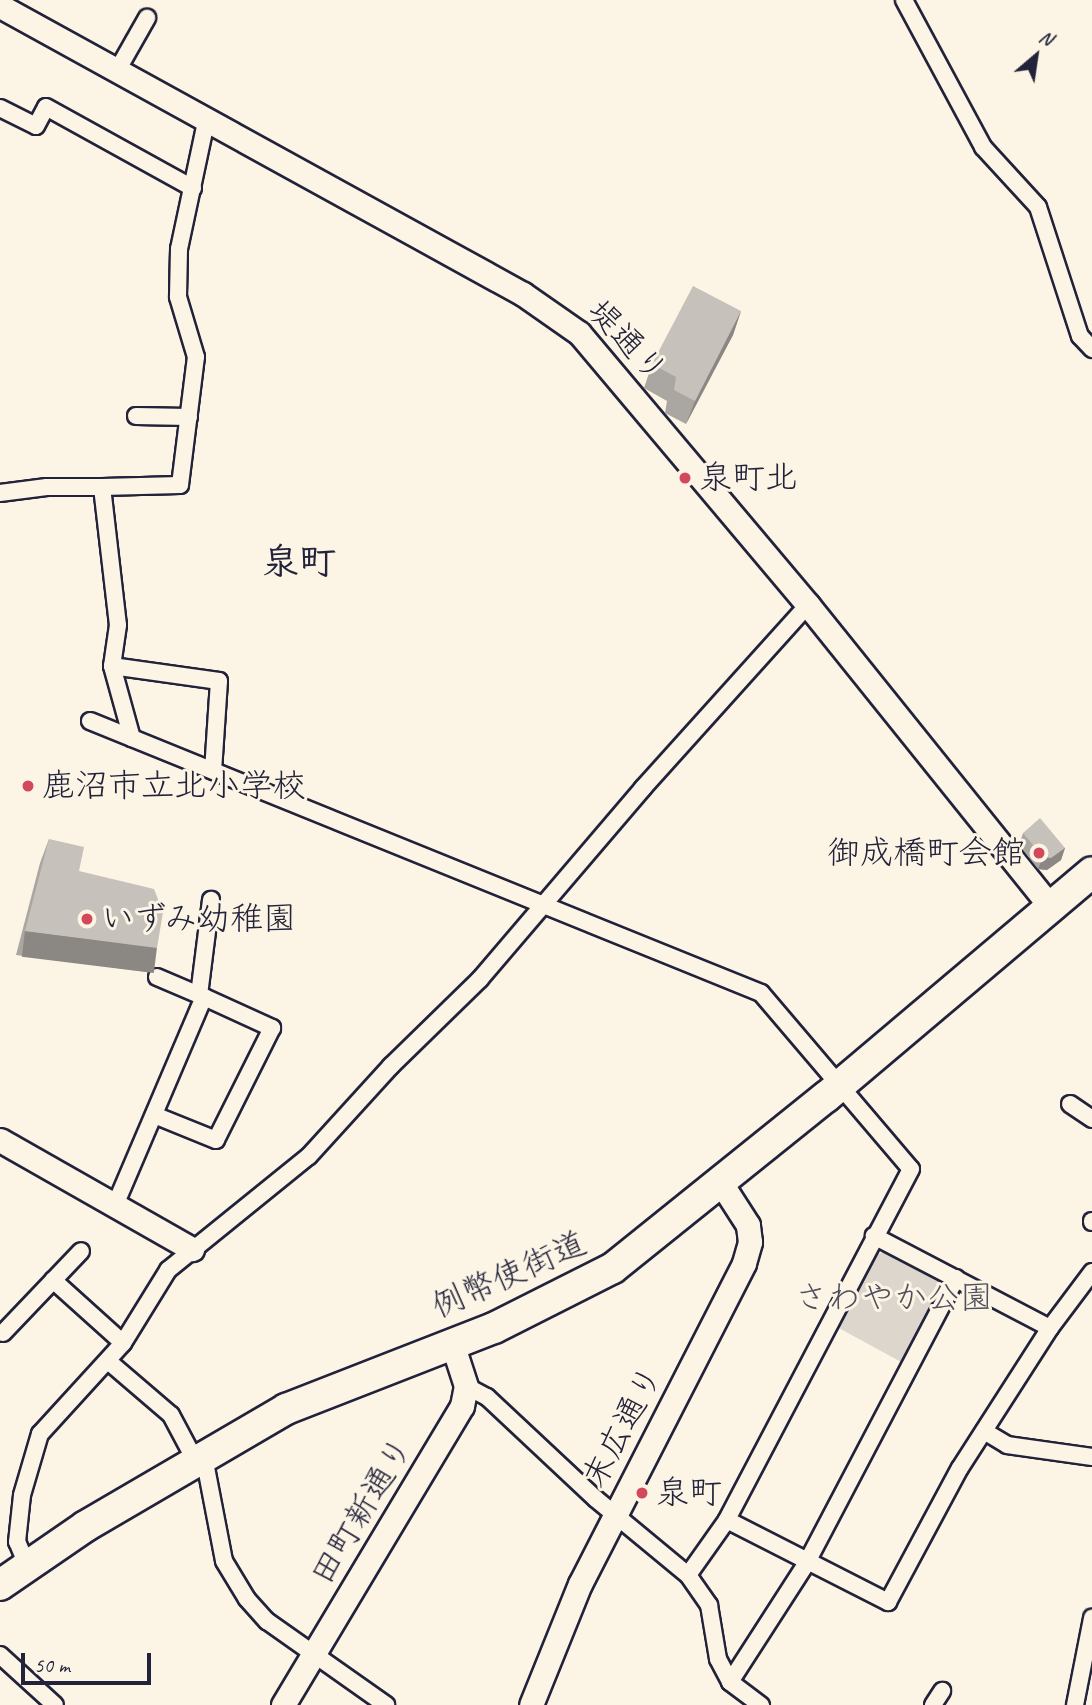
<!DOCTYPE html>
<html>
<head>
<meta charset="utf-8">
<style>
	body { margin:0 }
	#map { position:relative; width:1092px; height:1705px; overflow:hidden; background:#fcf5e5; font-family:Caveat,"Klee One",sans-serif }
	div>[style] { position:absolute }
	.green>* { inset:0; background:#dcd6cc }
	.roads { filter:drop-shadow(2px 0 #22223b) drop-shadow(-2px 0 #22223b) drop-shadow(0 2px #22223b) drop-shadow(0 -2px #22223b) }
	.street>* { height:16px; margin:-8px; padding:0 8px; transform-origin:8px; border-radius:8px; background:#fcf5e5 }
	.secondary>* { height:23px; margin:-11.5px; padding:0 11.5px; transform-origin:11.5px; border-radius:11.5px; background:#fcf5e5 }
	.highway>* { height:30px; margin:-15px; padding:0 15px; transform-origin:15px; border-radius:15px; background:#fcf5e5 }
	.wall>* { inset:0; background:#aaa6a1 }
	.shaded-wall>* { inset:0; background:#8b8783; transform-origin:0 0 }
	.building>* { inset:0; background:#c6c1bb }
	.dots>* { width:19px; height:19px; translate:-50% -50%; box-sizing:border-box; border:4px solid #fcf5e5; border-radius:50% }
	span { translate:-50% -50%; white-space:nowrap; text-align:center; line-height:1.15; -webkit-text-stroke:6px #fcf5e5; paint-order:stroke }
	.street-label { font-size:33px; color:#22223b }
	.poi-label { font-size:33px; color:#22223b }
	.left { translate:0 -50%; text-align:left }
	.right { translate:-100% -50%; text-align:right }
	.park-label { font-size:33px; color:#504f5f }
	.quarter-label { font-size:37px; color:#22223b; font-weight:700 }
	.north { position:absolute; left:1001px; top:21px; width:70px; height:70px; -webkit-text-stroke:5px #fcf5e5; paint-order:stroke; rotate:29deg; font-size:19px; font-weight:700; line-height:28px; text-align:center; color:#22223b }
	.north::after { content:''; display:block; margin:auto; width:24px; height:32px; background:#22223b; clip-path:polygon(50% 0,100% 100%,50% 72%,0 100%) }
	.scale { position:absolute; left:21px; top:1653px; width:130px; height:32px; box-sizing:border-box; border:4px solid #22223b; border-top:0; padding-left:9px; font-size:21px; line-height:24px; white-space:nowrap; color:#22223b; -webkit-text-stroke:5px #fcf5e5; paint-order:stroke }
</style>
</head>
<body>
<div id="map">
	<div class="green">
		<i style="clip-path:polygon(887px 1251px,937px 1278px,941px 1291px,903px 1363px,837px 1327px,873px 1256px)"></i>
	</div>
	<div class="roads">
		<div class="street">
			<i style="left:904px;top:0;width:167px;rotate:61.7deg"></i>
			<i style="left:983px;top:147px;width:81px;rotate:47.5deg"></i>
			<i style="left:1038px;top:207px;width:136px;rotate:72deg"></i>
			<i style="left:1080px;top:336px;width:18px;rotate:47deg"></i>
			<i style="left:118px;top:69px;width:59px;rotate:-60.4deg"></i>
			<i style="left:0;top:108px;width:40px;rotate:26.6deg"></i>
			<i style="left:36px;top:126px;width:21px;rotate:-62deg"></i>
			<i style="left:46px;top:107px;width:168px;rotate:28.9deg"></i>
			<i style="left:136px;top:416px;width:53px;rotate:1.1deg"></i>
			<i style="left:102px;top:487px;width:78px;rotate:-1.5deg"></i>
			<i style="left:180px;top:485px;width:129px;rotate:-82.9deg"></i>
			<i style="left:196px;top:357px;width:63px;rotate:-106.7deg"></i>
			<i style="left:178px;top:297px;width:48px;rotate:-88.8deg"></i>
			<i style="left:179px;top:249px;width:135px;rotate:-78deg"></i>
			<i style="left:0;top:493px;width:47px;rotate:-7.3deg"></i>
			<i style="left:47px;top:487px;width:55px"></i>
			<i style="left:102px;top:487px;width:139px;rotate:83.4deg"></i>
			<i style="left:118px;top:625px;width:41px;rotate:98.3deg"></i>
			<i style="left:112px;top:666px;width:75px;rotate:74.5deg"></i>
			<i style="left:112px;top:666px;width:108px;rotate:8deg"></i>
			<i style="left:219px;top:681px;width:90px;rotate:93.8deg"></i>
			<i style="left:90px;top:721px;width:724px;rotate:22.07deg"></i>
			<i style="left:761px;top:993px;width:231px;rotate:49.6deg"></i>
			<i style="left:911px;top:1169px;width:396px;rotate:117.7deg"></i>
			<i style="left:727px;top:1520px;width:67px;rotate:125.3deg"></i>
			<i style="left:157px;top:977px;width:51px;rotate:23.1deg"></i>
			<i style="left:199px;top:995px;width:96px;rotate:-82.8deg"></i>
			<i style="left:1070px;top:1104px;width:27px;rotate:34deg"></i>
			<i style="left:116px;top:1203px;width:224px;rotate:-66.9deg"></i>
			<i style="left:204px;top:997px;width:75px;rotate:24.5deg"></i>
			<i style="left:272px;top:1028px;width:125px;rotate:116.6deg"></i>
			<i style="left:216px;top:1140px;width:67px;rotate:-158deg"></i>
			<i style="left:1092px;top:1221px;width:1px;rotate:90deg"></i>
			<i style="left:53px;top:1280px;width:94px;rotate:42deg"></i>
			<i style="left:1050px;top:1328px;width:70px;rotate:-53.1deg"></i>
			<i style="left:3px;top:1333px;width:113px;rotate:-46.4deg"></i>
			<i style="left:108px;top:1361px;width:83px;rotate:40.6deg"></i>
			<i style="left:171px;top:1415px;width:53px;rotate:62deg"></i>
			<i style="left:466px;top:1386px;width:24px;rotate:28deg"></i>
			<i style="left:487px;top:1397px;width:149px;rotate:43.1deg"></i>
			<i style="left:596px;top:1499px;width:119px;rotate:39.6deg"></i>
			<i style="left:688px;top:1575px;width:37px;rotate:55deg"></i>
			<i style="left:709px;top:1605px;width:55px;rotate:80.5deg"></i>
			<i style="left:718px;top:1659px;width:26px;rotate:62deg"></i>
			<i style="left:730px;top:1682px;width:39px;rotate:37deg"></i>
			<i style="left:984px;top:1431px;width:27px;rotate:31deg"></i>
			<i style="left:1007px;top:1445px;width:86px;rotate:8deg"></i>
			<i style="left:204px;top:1457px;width:106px;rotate:79.1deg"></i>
			<i style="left:224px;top:1561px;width:44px;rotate:58.8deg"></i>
			<i style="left:247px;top:1599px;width:30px;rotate:48deg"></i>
			<i style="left:267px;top:1621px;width:146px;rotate:35.2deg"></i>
			<i style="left:727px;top:1520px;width:181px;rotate:27deg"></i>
			<i style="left:888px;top:1602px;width:152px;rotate:-61.8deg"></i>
			<i style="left:960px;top:1468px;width:166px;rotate:-57.3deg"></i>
			<i style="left:1050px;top:1328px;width:199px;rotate:-152.4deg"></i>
			<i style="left:27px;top:1565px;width:25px;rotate:-113deg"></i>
			<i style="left:17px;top:1542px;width:47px;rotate:-83.9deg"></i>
			<i style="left:22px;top:1495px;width:64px;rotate:-73.6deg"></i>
			<i style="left:40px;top:1434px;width:123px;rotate:-47.6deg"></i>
			<i style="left:123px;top:1343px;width:86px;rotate:-58.3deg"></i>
			<i style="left:168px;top:1270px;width:181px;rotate:-39deg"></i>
			<i style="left:309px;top:1156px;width:122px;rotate:-47.7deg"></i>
			<i style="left:391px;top:1066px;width:124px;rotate:-44.3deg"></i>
			<i style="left:480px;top:979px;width:251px;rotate:-49.5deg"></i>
			<i style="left:643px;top:788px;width:246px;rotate:-48deg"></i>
			<i style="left:0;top:1655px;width:74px;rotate:42.3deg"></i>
			<i style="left:730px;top:1682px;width:140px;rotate:-57.2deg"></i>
			<i style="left:806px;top:1564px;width:323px;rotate:-62.3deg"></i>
			<i style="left:933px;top:1705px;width:17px;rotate:-57deg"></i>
			<i style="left:1075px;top:1705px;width:89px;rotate:-78.9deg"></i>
		</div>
		<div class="secondary">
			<i style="left:0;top:6px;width:597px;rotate:28.84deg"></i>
			<i style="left:523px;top:294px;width:68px;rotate:34.9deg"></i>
			<i style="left:579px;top:333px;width:356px;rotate:49.9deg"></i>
			<i style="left:808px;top:605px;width:388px;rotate:51.2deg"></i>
			<i style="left:0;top:1140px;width:221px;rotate:29.6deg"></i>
			<i style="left:283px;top:1705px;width:348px;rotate:-59.1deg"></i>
			<i style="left:462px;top:1406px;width:20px;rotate:-79deg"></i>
			<i style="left:466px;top:1386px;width:45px;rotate:-108deg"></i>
			<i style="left:531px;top:1705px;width:131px;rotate:-68deg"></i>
			<i style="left:580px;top:1584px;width:360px;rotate:-62.9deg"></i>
			<i style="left:744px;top:1263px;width:22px;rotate:-74deg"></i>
			<i style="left:750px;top:1242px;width:17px;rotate:-97deg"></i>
			<i style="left:748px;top:1225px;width:50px;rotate:-122.7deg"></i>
		</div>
		<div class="highway">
			<i style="left:0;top:1585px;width:104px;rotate:-34.5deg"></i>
			<i style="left:86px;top:1526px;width:232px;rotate:-30.3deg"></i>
			<i style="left:286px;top:1409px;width:223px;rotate:-21.3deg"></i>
			<i style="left:494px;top:1328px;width:133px;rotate:-26.8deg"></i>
			<i style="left:613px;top:1268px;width:273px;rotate:-38.8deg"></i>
			<i style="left:826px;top:1097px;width:348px;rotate:-40.2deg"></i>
		</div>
	</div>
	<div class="wall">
		<i style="clip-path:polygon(741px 311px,733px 335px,686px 424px,665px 413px,667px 401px,644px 388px,652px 364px)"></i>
		<i style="clip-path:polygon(1023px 833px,1065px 848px,1061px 860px,1047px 870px,1038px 869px,1019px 845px)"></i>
		<i style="clip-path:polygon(49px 839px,79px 871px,148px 972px,16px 955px,40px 863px)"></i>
	</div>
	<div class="shaded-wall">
		<i style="clip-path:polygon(741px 311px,733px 335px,686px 424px,695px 401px)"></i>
		<i style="clip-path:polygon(1065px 848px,1061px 860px,1047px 870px,1038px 869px,1043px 857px)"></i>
		<i style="left:25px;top:931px;width:133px;height:26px;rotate:7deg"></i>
	</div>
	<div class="building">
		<i style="clip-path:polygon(693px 286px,741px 311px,695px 401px,674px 390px,676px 377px,652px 364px)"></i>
		<i style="clip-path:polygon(1040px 818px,1065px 848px,1051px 858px,1043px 857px,1023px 833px)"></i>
		<i style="clip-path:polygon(49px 839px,84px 847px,79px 871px,154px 889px,163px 912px,157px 948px,25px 931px)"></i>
	</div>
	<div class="dots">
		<i style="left:685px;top:478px;background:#d1495b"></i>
		<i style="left:28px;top:786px;background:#d1495b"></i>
		<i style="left:1039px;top:853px;background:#d1495b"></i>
		<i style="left:87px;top:919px;background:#d1495b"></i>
		<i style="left:642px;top:1493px;background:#d1495b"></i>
	</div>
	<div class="street-label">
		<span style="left:627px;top:341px;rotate:47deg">堤通り</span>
		<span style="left:509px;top:1275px;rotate:-24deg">例幣使街道</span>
		<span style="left:623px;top:1427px;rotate:-62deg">末広通り</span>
		<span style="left:362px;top:1511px;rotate:-59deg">田町新通り</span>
	</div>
	<div class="poi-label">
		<span class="left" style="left:699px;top:478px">泉町北</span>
		<span class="left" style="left:42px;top:786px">鹿沼市立北小学校</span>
		<span class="right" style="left:1025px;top:853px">御成橋町会館</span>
		<span class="left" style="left:101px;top:919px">いずみ幼稚園</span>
		<span class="left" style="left:656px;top:1493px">泉町</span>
	</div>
	<div class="park-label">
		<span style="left:894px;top:1298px">さわやか公園</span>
	</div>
	<div class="quarter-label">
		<span style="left:299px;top:562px">泉町</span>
	</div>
	<div class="north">N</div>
	<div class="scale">50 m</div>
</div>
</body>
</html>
